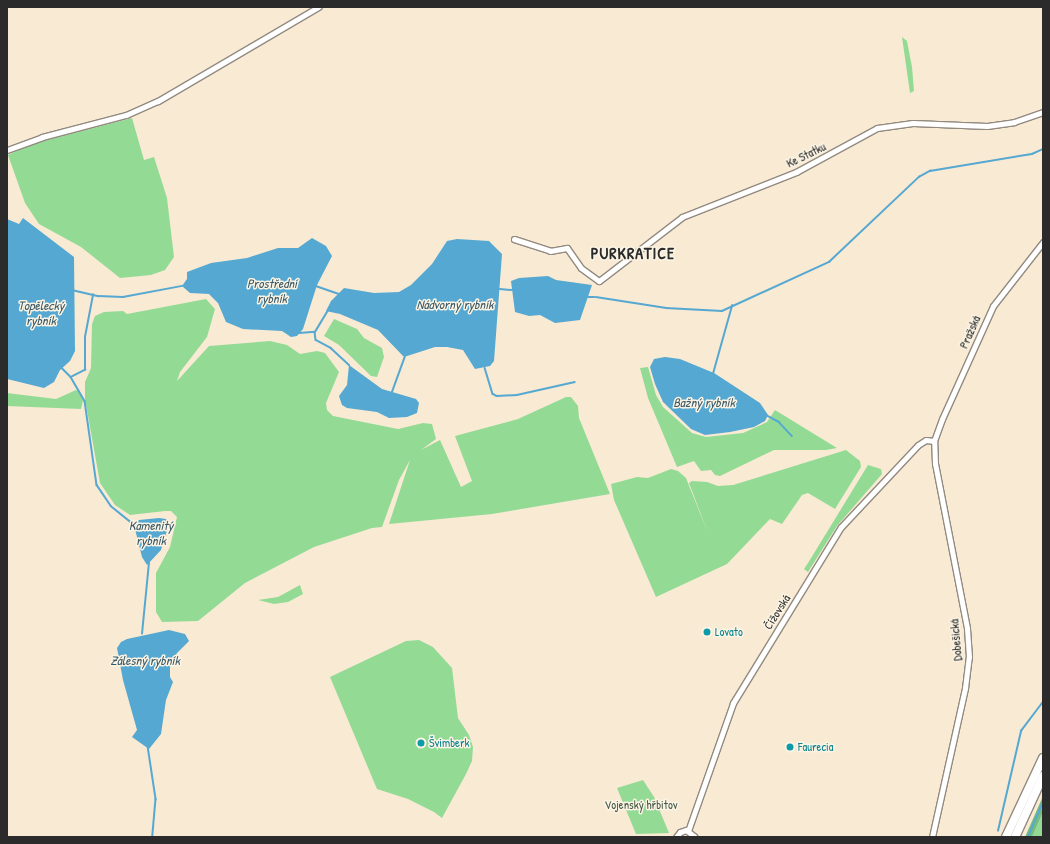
<!DOCTYPE html>
<html>
<head>
<meta charset="utf-8">
<style>
	body { margin:0 }
	#map { position:relative; width:1050px; height:844px; overflow:hidden; background:#f9ead4; font-family:"Patrick Hand",sans-serif }
	div>[style] { position:absolute }
	.green>* { inset:0; background:#93db95 }
	.forest>* { inset:0; background:#76bb7e }
	.water>* { inset:0; background:#55a8d1 }
	.stream>* { height:1.5px; margin:-0.75px; padding:0 0.75px; transform-origin:0.75px; border-radius:0.75px; background:#55a8d1 }
	.roads { filter:drop-shadow(1px 0 #928a80) drop-shadow(-1px 0 #928a80) drop-shadow(0 1px #928a80) drop-shadow(0 -1px #928a80) }
	.minor>* { height:5px; margin:-2.5px; padding:0 2.5px; transform-origin:2.5px; border-radius:2.5px; background:#fff }
	.highway>* { height:8px; margin:-4px; padding:0 4px; transform-origin:4px; border-radius:4px; background:#fff }
	.dots>* { width:11px; height:11px; translate:-50% -50%; box-sizing:border-box; border:2px solid #fcf5e5; border-radius:50% }
	span { translate:-50% -50%; white-space:nowrap; text-align:center; line-height:1.15; -webkit-text-stroke:3px #fcf5e5; paint-order:stroke }
	.street-label { font-size:12px; color:#2b2b2b }
	.culture-label { font-size:12px; color:#0d838f }
	.left { translate:0 -50%; text-align:left }
	.park-label { font-size:12px; color:#455746 }
	.water-label { font-size:13px; color:#3a5765; font-style:italic }
	.district-label { font-size:16px; color:#2b2b2b; font-weight:700; letter-spacing:1px }
	.frame { position:absolute; inset:0; border:8px solid #2b2b2b; pointer-events:none }
</style>
</head>
<body>
<div id="map">
	<div class="green">
		<i style="clip-path:polygon(902px 37px,907px 41px,912px 67px,914px 91px,910px 93px)"></i>
		<i style="clip-path:polygon(132px 118px,144px 160px,154px 157px,167px 198px,174px 257px,165px 270px,151px 275px,120px 278px,81px 247px,39px 224px,25px 203px,8px 155px,32px 144px)"></i>
		<i style="clip-path:polygon(206px 299px,215px 309px,207px 337px,180px 372px,177px 381px,209px 346px,270px 341px,287px 345px,300px 354px,317px 351px,325px 353px,339px 372px,326px 403px,327px 410px,333px 416px,398px 429px,423px 423px,432px 424px,436px 439px,421px 450px,440px 440px,461px 487px,472px 481px,455px 436px,518px 419px,566px 397px,571px 397px,578px 406px,579px 418px,610px 494px,492px 514px,389px 524px,410px 460px,399px 480px,382px 527px,372px 528px,314px 547px,245px 583px,198px 621px,162px 622px,156px 612px,156px 573px,170px 547px,177px 517px,171px 511px,165px 511px,130px 515px,115px 505px,100px 483px,85px 399px,85px 382px,91px 368px,92px 324px,95px 316px,104px 312px,123px 311px,127px 314px)"></i>
		<i style="clip-path:polygon(334px 319px,357px 329px,364px 338px,382px 348px,384px 357px,377px 377px,371px 376px,339px 345px,324px 336px)"></i>
		<i style="clip-path:polygon(648px 367px,656px 395px,663px 407px,692px 433px,706px 437px,743px 433px,767px 422px,775px 410px,837px 448px,826px 450px,774px 450px,720px 476px,715px 475px,711px 470px,701px 471px,694px 461px,677px 467px,648px 398px,640px 368px)"></i>
		<i style="clip-path:polygon(76px 390px,79px 391px,83px 400px,81px 409px,7px 406px,7px 393px,56px 399px)"></i>
		<i style="clip-path:polygon(846px 450px,860px 461px,861px 467px,835px 509px,808px 493px,802px 495px,782px 524px,770px 519px,727px 564px,656px 597px,614px 500px,611px 484px,637px 477px,648px 478px,671px 469px,678px 471px,686px 478px,708px 533px,689px 483px,692px 481px,707px 482px,718px 486px,733px 485px)"></i>
		<i style="clip-path:polygon(868px 465px,881px 469px,882px 474px,837px 526px,808px 572px,804px 569px,808px 563px)"></i>
		<i style="clip-path:polygon(300px 585px,303px 594px,288px 602px,274px 604px,258px 600px,278px 597px)"></i>
		<i style="clip-path:polygon(419px 640px,433px 647px,452px 668px,458px 718px,469px 735px,473px 747px,472px 761px,466px 774px,442px 818px,434px 812px,408px 799px,377px 789px,330px 677px,406px 641px)"></i>
		<i style="clip-path:polygon(643px 780px,654px 797px,669px 833px,636px 834px,617px 788px)"></i>
		<i style="clip-path:polygon(1043px 812px,1043px 837px,1032px 837px)"></i>
	</div>
	<div class="forest">
		<i style="clip-path:polygon(1043px 796px,1043px 812px,1032px 837px,1025px 837px)"></i>
	</div>
	<div class="water">
		<i style="clip-path:polygon(23px 218px,74px 257px,75px 351px,70px 361px,60px 370px,54px 382px,44px 388px,7px 379px,7px 219px,19px 224px)"></i>
		<i style="clip-path:polygon(312px 238px,326px 246px,332px 256px,317px 285px,303px 329px,297px 336px,291px 337px,282px 331px,243px 329px,226px 322px,218px 303px,209px 294px,190px 293px,182px 286px,187px 279px,187px 272px,211px 263px,247px 258px,278px 248px,298px 248px)"></i>
		<i style="clip-path:polygon(457px 239px,489px 241px,502px 254px,494px 361px,490px 366px,475px 369px,463px 350px,447px 347px,435px 347px,404px 357px,378px 330px,340px 314px,326px 311px,331px 301px,344px 288px,374px 293px,399px 292px,411px 285px,432px 264px,447px 241px)"></i>
		<i style="clip-path:polygon(548px 276px,556px 280px,592px 285px,580px 320px,555px 323px,540px 315px,529px 316px,515px 312px,511px 281px,519px 278px)"></i>
		<i style="clip-path:polygon(665px 357px,680px 359px,714px 373px,760px 403px,768px 415px,765px 421px,754px 427px,730px 432px,705px 435px,691px 429px,663px 402px,655px 384px,650px 367px,654px 359px)"></i>
		<i style="clip-path:polygon(349px 365px,382px 389px,416px 399px,419px 403px,417px 413px,407px 417px,389px 418px,377px 412px,347px 408px,342px 405px,339px 396px,347px 385px)"></i>
		<i style="clip-path:polygon(159px 518px,166px 519px,169px 524px,161px 550px,147px 565px,142px 557px,134px 525px,139px 520px)"></i>
		<i style="clip-path:polygon(169px 630px,185px 634px,189px 641px,177px 653px,170px 667px,170px 677px,173px 682px,166px 700px,161px 734px,149px 749px,132px 737px,137px 730px,123px 680px,117px 648px,121px 642px,127px 639px)"></i>
	</div>
	<div class="stream">
		<i style="left:316px;top:286px;width:24px;rotate:19deg"></i>
		<i style="left:500px;top:289px;width:12px;rotate:5deg"></i>
		<i style="left:72px;top:290px;width:27px;rotate:13deg"></i>
		<i style="left:98px;top:296px;width:25px;rotate:2deg"></i>
		<i style="left:123px;top:297px;width:60px;rotate:-10.6deg"></i>
		<i style="left:587px;top:297px;width:7px"></i>
		<i style="left:596px;top:297px;width:71px;rotate:8.9deg"></i>
		<i style="left:666px;top:308px;width:56px;rotate:3.1deg"></i>
		<i style="left:722px;top:311px;width:118px;rotate:-24.6deg"></i>
		<i style="left:829px;top:262px;width:124px;rotate:-43.4deg"></i>
		<i style="left:919px;top:177px;width:13px;rotate:-29deg"></i>
		<i style="left:930px;top:171px;width:103px;rotate:-9.5deg"></i>
		<i style="left:1032px;top:154px;width:12px;rotate:-24deg"></i>
		<i style="left:315px;top:332px;width:8px;rotate:83deg"></i>
		<i style="left:316px;top:340px;width:17px;rotate:28deg"></i>
		<i style="left:331px;top:348px;width:25px;rotate:43deg"></i>
		<i style="left:299px;top:333px;width:16px;rotate:-4deg"></i>
		<i style="left:315px;top:332px;width:26px;rotate:-59deg"></i>
		<i style="left:61px;top:367px;width:14px;rotate:45deg"></i>
		<i style="left:71px;top:377px;width:16px;rotate:-27deg"></i>
		<i style="left:85px;top:370px;width:33px;rotate:-90deg"></i>
		<i style="left:85px;top:337px;width:43px;rotate:-79.2deg"></i>
		<i style="left:485px;top:368px;width:27px;rotate:73deg"></i>
		<i style="left:493px;top:394px;width:4px;rotate:27deg"></i>
		<i style="left:497px;top:396px;width:20px;rotate:-3deg"></i>
		<i style="left:517px;top:395px;width:59px;rotate:-12.6deg"></i>
		<i style="left:713px;top:374px;width:71px;rotate:-74.4deg"></i>
		<i style="left:71px;top:377px;width:28px;rotate:60deg"></i>
		<i style="left:85px;top:401px;width:85px;rotate:81.9deg"></i>
		<i style="left:97px;top:485px;width:25px;rotate:56deg"></i>
		<i style="left:111px;top:506px;width:32px;rotate:39deg"></i>
		<i style="left:392px;top:392px;width:37px;rotate:-70deg"></i>
		<i style="left:766px;top:415px;width:15px;rotate:28deg"></i>
		<i style="left:779px;top:422px;width:19px;rotate:47deg"></i>
		<i style="left:142px;top:634px;width:71px;rotate:-84.4deg"></i>
		<i style="left:148px;top:746px;width:54px;rotate:81.4deg"></i>
		<i style="left:156px;top:799px;width:38px;rotate:95deg"></i>
		<i style="left:998px;top:831px;width:103px;rotate:-77deg"></i>
		<i style="left:1021px;top:731px;width:36px;rotate:-53deg"></i>
		<i style="left:1028px;top:837px;width:38px;rotate:-67deg"></i>
	</div>
	<div class="roads">
		<div class="minor">
			<i style="left:7px;top:150px;width:37px;rotate:-20deg"></i>
			<i style="left:42px;top:137px;width:87px;rotate:-14.7deg"></i>
			<i style="left:126px;top:115px;width:35px;rotate:-24deg"></i>
			<i style="left:158px;top:101px;width:186px;rotate:-30.4deg"></i>
			<i style="left:514px;top:239px;width:38px;rotate:18deg"></i>
			<i style="left:550px;top:251px;width:17px;rotate:-10deg"></i>
			<i style="left:567px;top:248px;width:24px;rotate:55deg"></i>
			<i style="left:581px;top:268px;width:22px;rotate:36deg"></i>
			<i style="left:599px;top:281px;width:105px;rotate:-37.6deg"></i>
			<i style="left:682px;top:217px;width:123px;rotate:-21.5deg"></i>
			<i style="left:796px;top:172px;width:92px;rotate:-28.5deg"></i>
			<i style="left:877px;top:128px;width:36px;rotate:-8deg"></i>
			<i style="left:913px;top:123px;width:74px;rotate:2.3deg"></i>
			<i style="left:987px;top:126px;width:27px;rotate:-8deg"></i>
			<i style="left:1014px;top:122px;width:31px;rotate:-19deg"></i>
			<i style="left:688px;top:831px;width:136px;rotate:-70.6deg"></i>
			<i style="left:733px;top:703px;width:206px;rotate:-58.5deg"></i>
			<i style="left:841px;top:527px;width:112px;rotate:-46.8deg"></i>
			<i style="left:918px;top:445px;width:9px;rotate:-32deg"></i>
			<i style="left:926px;top:440px;width:8px;rotate:7deg"></i>
			<i style="left:676px;top:837px;width:6px;rotate:-51deg"></i>
			<i style="left:680px;top:832px;width:6px;rotate:-18deg"></i>
			<i style="left:686px;top:830px;width:11px;rotate:38deg"></i>
			<i style="left:932px;top:837px;width:153px;rotate:-77.5deg"></i>
			<i style="left:965px;top:688px;width:31px;rotate:-83deg"></i>
			<i style="left:969px;top:657px;width:29px;rotate:-94deg"></i>
			<i style="left:967px;top:628px;width:167px;rotate:-101deg"></i>
			<i style="left:935px;top:464px;width:23px;rotate:-92deg"></i>
			<i style="left:934px;top:441px;width:23px;rotate:-70deg"></i>
			<i style="left:942px;top:419px;width:124px;rotate:-65.7deg"></i>
			<i style="left:993px;top:306px;width:81px;rotate:-52deg"></i>
		</div>
		<div class="highway">
			<i style="left:1006px;top:837px;width:87px;rotate:-64.9deg"></i>
			<i style="left:1015px;top:837px;width:67px;rotate:-65.3deg"></i>
		</div>
	</div>
	<div class="dots">
		<i style="left:707px;top:632px;background:#0f9aa8"></i>
		<i style="left:421px;top:743px;background:#0f9aa8"></i>
		<i style="left:790px;top:747px;background:#0f9aa8"></i>
	</div>
	<div class="street-label">
		<span style="left:806px;top:155px;rotate:-26deg">Ke Statku</span>
		<span style="left:970px;top:332px;rotate:-66deg">Pražská</span>
		<span style="left:777px;top:612px;rotate:-58deg">Čížovská</span>
		<span style="left:956px;top:640px;rotate:-95deg">Dobešická</span>
	</div>
	<div class="culture-label">
		<span class="left" style="left:715px;top:632px">Lovato</span>
		<span class="left" style="left:429px;top:743px">Švimberk</span>
		<span class="left" style="left:798px;top:747px">Faurecia</span>
	</div>
	<div class="park-label">
		<span style="left:641px;top:805px">Vojenský hřbitov</span>
	</div>
	<div class="water-label">
		<span style="left:272px;top:291px">Prostřední<br>rybník</span>
		<span style="left:455px;top:304px">Nádvorný rybník</span>
		<span style="left:41px;top:313px">Topělecký<br>rybník</span>
		<span style="left:704px;top:402px">Bažný rybník</span>
		<span style="left:151px;top:533px">Kamenitý<br>rybník</span>
		<span style="left:145px;top:660px">Zálesný rybník</span>
	</div>
	<div class="district-label">
		<span style="left:633px;top:253px">PURKRATICE</span>
	</div>
	<div class="frame"></div>
</div>
</body>
</html>
